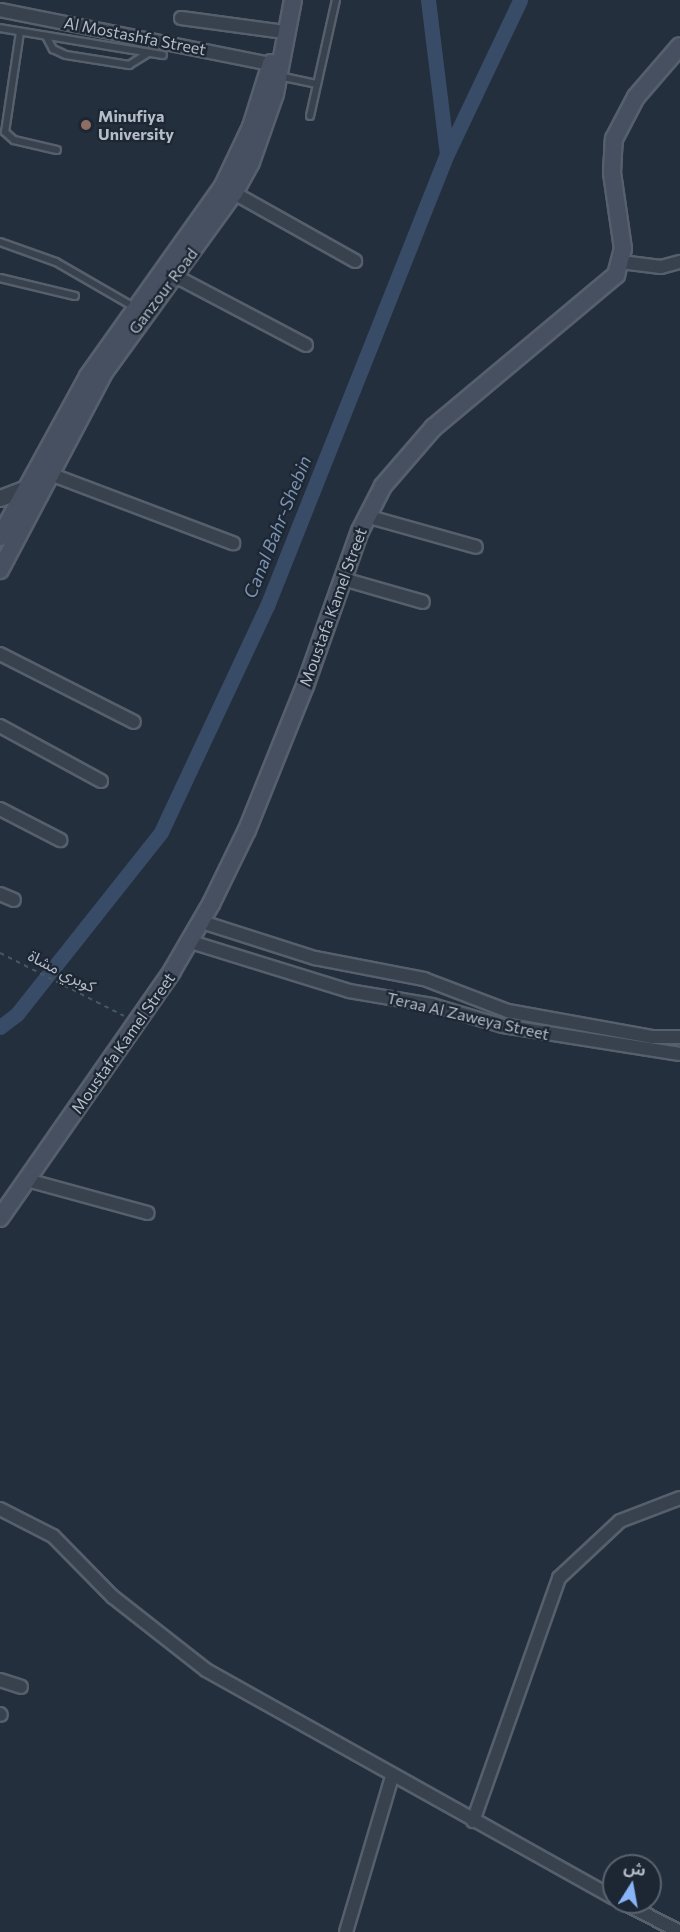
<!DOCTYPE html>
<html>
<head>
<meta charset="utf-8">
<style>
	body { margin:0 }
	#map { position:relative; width:680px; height:1932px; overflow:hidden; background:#242f3e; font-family:Commissioner,"Noto Sans Arabic",sans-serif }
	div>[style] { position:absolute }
	.canal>* { height:15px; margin:-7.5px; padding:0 7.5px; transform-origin:7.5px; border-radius:7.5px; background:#394c67 }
	.path>* { height:2px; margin-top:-1px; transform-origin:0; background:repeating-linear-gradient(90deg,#44595c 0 4.5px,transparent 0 9px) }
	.roads { filter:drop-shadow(2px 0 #565f6c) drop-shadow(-2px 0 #565f6c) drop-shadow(0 2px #565f6c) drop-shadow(0 -2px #565f6c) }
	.service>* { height:6px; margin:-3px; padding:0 3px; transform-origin:3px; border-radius:3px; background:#38414e }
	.minor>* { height:12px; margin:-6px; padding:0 6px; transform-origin:6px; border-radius:6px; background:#38414e }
	.tertiary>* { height:15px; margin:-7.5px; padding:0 7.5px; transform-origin:7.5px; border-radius:7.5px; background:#38414e }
	.secondary>* { height:16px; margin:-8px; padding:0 8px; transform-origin:8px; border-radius:8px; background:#465061 }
	.dots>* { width:16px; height:16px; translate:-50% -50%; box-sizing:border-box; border:3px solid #1d2633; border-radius:50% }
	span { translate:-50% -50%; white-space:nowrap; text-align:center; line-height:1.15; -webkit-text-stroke:4.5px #1d2633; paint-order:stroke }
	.street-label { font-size:16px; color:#b4bcc9 }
	.poi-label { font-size:16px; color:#b4bcc9; font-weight:700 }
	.left { translate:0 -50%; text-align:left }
	.water-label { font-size:18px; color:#7c92b1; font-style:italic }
	.north { position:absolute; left:602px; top:1854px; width:60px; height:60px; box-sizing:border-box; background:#1d2633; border:2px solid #59626f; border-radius:50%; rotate:11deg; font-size:16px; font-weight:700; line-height:24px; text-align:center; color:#b4bcc9 }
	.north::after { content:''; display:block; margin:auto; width:21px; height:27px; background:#8ab4f8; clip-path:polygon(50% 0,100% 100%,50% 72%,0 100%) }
</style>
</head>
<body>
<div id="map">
	<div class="canal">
		<i style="left:428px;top:0;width:155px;rotate:83deg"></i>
		<i style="left:0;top:1027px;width:21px;rotate:-37deg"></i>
		<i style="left:17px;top:1014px;width:232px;rotate:-51.6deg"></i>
		<i style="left:161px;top:832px;width:250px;rotate:-64.9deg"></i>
		<i style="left:267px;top:606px;width:487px;rotate:-68.3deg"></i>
		<i style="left:447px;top:154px;width:170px;rotate:-64.6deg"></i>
	</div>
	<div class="path">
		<i style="left:0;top:953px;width:139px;rotate:26.9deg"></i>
	</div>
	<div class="roads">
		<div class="service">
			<i style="left:0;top:28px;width:165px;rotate:9.4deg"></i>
			<i style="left:20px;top:32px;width:101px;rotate:98.5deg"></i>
			<i style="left:5px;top:132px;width:12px;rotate:42deg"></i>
			<i style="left:14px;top:140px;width:44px;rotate:13.1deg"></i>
			<i style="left:46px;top:36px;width:15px;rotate:62deg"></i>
			<i style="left:53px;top:49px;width:14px;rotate:25deg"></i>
			<i style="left:66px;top:55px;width:64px;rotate:9deg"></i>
			<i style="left:129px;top:65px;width:22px;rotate:-32deg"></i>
			<i style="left:279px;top:76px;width:39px;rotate:12deg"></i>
			<i style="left:310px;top:116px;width:119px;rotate:-77.4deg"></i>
			<i style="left:0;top:242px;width:59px;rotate:19.7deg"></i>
			<i style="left:56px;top:262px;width:90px;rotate:30deg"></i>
			<i style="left:0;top:278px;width:77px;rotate:13.5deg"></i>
		</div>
		<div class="minor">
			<i style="left:0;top:10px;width:275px;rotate:11.3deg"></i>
			<i style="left:181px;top:18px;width:97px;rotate:7.7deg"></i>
			<i style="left:234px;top:193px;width:139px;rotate:29.3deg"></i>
			<i style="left:621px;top:262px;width:40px;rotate:7.1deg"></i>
			<i style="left:661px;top:267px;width:20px;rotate:-15deg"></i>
			<i style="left:175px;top:276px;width:148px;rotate:27.8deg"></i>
			<i style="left:50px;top:474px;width:196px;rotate:20.7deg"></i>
			<i style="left:366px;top:516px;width:114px;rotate:15.7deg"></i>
			<i style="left:343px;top:579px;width:83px;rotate:16deg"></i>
			<i style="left:0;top:654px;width:150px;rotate:26.9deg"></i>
			<i style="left:0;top:726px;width:115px;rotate:28.6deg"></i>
			<i style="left:0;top:809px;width:68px;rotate:27.3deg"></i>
			<i style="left:0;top:894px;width:15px;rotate:23deg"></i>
			<i style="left:202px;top:922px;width:119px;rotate:17.7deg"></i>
			<i style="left:315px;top:958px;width:111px;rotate:10.9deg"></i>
			<i style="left:424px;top:979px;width:90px;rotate:20.9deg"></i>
			<i style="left:508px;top:1011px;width:146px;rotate:10.2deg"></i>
			<i style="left:652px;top:1037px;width:28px"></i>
			<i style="left:191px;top:942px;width:165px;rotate:17.2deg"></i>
			<i style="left:349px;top:991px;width:84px;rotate:9.6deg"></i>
			<i style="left:432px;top:1005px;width:74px;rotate:16.5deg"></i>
			<i style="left:503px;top:1026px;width:179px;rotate:9deg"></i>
			<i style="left:27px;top:1180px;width:125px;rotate:15.3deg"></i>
			<i style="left:0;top:1509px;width:59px;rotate:27deg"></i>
			<i style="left:53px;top:1536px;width:86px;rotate:45.5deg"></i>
			<i style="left:113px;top:1597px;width:118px;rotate:38.1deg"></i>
			<i style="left:206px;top:1670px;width:467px;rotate:29.2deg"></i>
			<i style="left:0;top:1680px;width:22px;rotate:18deg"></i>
			<i style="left:0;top:1714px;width:1px;rotate:45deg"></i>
			<i style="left:473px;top:1821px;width:258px;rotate:-70.5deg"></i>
			<i style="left:559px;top:1578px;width:83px;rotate:-43.1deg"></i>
			<i style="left:620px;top:1521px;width:64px;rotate:-21deg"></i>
			<i style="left:622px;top:1902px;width:65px;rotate:27.3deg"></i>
			<i style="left:346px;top:1932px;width:162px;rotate:-73.5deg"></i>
		</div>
		<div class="tertiary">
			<i style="left:0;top:498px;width:28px;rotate:-21deg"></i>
		</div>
		<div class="secondary">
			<i style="left:0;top:537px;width:183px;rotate:-61.3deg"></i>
			<i style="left:88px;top:376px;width:233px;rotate:-54.6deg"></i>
			<i style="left:223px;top:186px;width:65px;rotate:-64.6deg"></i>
			<i style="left:251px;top:127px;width:67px;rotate:-72.6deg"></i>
			<i style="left:0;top:570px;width:225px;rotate:-62.2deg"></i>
			<i style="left:105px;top:371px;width:220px;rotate:-54.1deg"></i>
			<i style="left:234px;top:193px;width:35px;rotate:-61deg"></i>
			<i style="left:251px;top:162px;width:72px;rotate:-70.6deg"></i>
			<i style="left:275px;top:94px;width:96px;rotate:-79.2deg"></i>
			<i style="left:0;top:1218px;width:301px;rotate:-55.1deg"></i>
			<i style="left:172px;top:971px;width:78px;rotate:-59.8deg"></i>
			<i style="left:211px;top:904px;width:82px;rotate:-64.1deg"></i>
			<i style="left:247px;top:830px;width:155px;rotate:-68.1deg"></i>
			<i style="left:305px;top:686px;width:164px;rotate:-70.5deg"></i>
			<i style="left:360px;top:531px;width:51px;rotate:-62.9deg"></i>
			<i style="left:383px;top:486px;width:77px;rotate:-49.2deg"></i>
			<i style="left:433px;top:428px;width:239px;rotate:-39.9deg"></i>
			<i style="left:616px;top:275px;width:27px;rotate:-75deg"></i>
			<i style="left:623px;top:249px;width:77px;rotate:-98.2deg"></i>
			<i style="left:612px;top:173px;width:34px;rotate:-87deg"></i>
			<i style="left:614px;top:139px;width:47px;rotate:-62.4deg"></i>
			<i style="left:636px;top:97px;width:67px;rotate:-49.2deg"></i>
		</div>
	</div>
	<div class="dots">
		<i style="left:86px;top:125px;background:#8d6e63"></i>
	</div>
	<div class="street-label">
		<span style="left:135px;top:36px;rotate:11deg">Al Mostashfa Street</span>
		<span style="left:163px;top:291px;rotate:-53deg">Ganzour Road</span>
		<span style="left:333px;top:607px;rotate:-70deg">Moustafa Kamel Street</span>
		<span style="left:62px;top:971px;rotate:27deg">كوبري مشاة</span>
		<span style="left:468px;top:1016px;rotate:13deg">Teraa Al Zaweya Street</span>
		<span style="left:123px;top:1043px;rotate:-55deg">Moustafa Kamel Street</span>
	</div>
	<div class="poi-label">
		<span class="left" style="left:98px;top:125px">Minufiya<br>University</span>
	</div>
	<div class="water-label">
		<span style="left:277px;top:527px;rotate:-68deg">Canal Bahr-Shebin</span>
	</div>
	<div class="north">ش</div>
</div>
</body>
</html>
